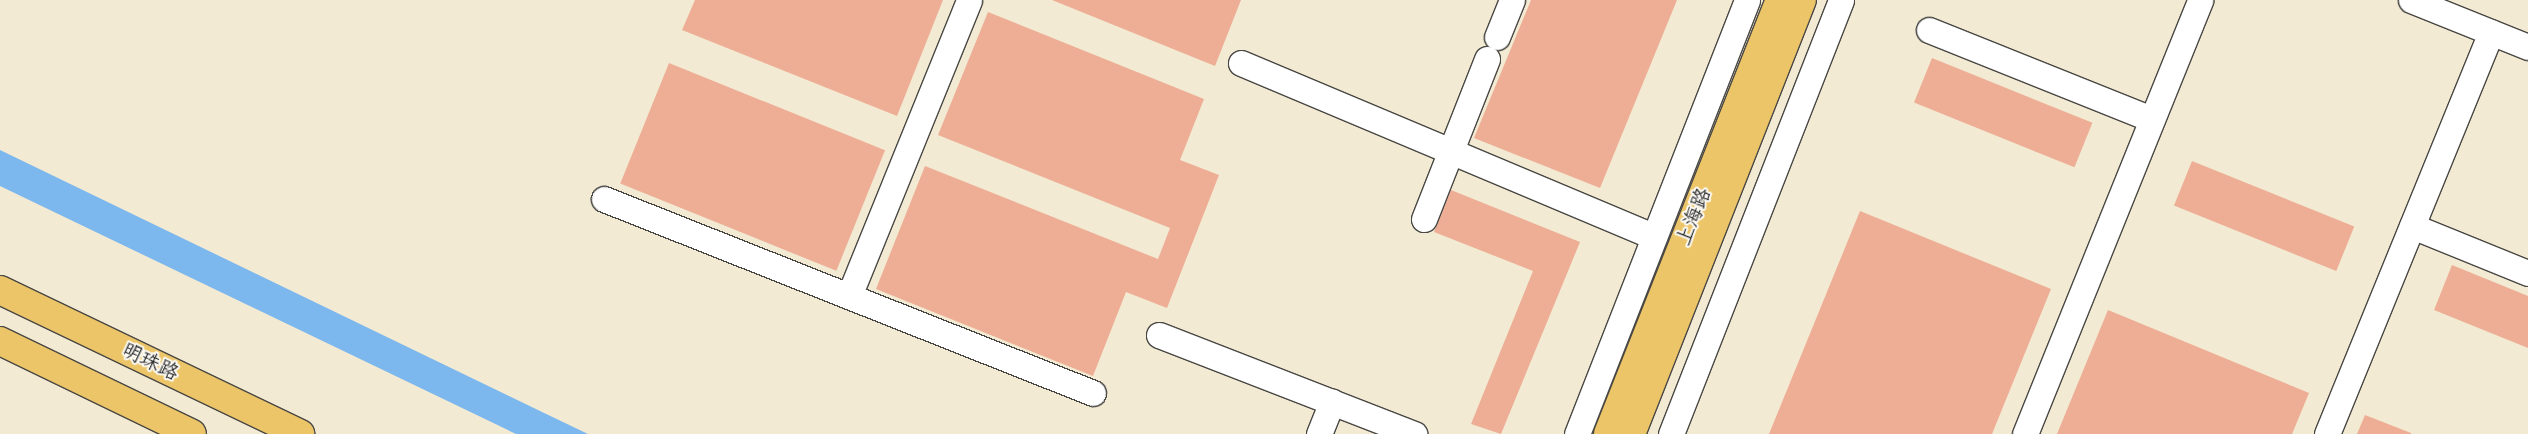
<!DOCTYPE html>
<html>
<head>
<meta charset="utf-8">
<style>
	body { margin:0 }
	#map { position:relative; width:2528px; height:434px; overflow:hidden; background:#f3ead3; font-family:Mynerve,"LXGW WenKai TC",sans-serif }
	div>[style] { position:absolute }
	.water>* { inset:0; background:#7cb7ed }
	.building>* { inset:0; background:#edae95; transform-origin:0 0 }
	.roads { filter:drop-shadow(1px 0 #494844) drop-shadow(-1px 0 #494844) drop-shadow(0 1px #494844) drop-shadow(0 -1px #494844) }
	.minor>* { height:25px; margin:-12.5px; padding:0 12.5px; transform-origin:12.5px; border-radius:12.5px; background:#fff }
	.major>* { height:28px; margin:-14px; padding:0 14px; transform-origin:14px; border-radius:14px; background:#edc569 }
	span { translate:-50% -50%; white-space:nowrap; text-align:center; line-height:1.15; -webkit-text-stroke:4px #fdfcf7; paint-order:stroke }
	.street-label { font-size:20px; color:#2b2b2b }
</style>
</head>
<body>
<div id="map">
	<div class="water">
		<i style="clip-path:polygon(0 150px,540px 411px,588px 434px,516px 434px,0 186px)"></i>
	</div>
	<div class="building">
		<i style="clip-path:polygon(695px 0,943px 0,897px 116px,682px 30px)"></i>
		<i style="clip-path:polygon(1052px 0,1241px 0,1215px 66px)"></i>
		<i style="clip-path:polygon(1531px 0,1677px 0,1600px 188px,1474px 138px)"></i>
		<i style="clip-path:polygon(988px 12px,1204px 99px,1180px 160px,1219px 175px,1167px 308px,1126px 292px,1093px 376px,876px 289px,925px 166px,1158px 259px,1170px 228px,938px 135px)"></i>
		<i style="left:1932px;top:58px;width:173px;height:48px;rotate:22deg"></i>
		<i style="left:669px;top:63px;width:233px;height:130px;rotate:22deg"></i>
		<i style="left:2192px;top:161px;width:175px;height:48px;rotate:22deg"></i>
		<i style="clip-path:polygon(1451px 190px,1580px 242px,1501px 434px,1471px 424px,1533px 271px,1434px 232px)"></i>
		<i style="clip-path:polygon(1860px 211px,2051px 289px,1992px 434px,1769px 434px)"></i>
		<i style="clip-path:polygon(2452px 265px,2528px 296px,2528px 348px,2434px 310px)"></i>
		<i style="clip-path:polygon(2108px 310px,2309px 393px,2292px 434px,2057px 434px)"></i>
		<i style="clip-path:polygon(2365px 415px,2411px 433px,2411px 434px,2357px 434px)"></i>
	</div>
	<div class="roads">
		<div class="minor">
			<i style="left:2411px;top:0;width:126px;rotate:21.9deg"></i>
			<i style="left:1929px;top:30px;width:240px;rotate:21.8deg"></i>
			<i style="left:1497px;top:37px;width:40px;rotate:-68deg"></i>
			<i style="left:1241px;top:63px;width:448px;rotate:22.8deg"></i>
			<i style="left:604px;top:199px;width:526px;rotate:21.64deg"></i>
			<i style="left:1424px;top:219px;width:172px;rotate:-68.5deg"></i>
			<i style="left:2412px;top:226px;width:125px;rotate:22.1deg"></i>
			<i style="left:849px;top:296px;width:319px;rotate:-67.9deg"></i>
			<i style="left:1159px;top:335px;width:274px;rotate:21.2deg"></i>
			<i style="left:1319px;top:434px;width:35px;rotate:-68deg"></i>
			<i style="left:1577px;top:434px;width:466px;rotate:-68.6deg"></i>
			<i style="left:1671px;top:434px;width:466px;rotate:-68.6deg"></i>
			<i style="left:2025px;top:434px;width:468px;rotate:-68deg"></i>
			<i style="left:2327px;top:434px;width:434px;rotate:-67.8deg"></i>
		</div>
		<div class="major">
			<i style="left:0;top:290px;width:333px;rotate:25.6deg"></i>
			<i style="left:0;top:341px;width:213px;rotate:25.8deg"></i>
			<i style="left:1608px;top:434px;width:467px;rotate:-68.4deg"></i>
			<i style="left:1631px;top:434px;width:466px;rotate:-68.5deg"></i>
		</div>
	</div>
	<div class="street-label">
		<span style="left:1694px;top:217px;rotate:-68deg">上海路</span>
		<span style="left:150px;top:362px;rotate:26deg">明珠路</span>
	</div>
</div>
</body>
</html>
